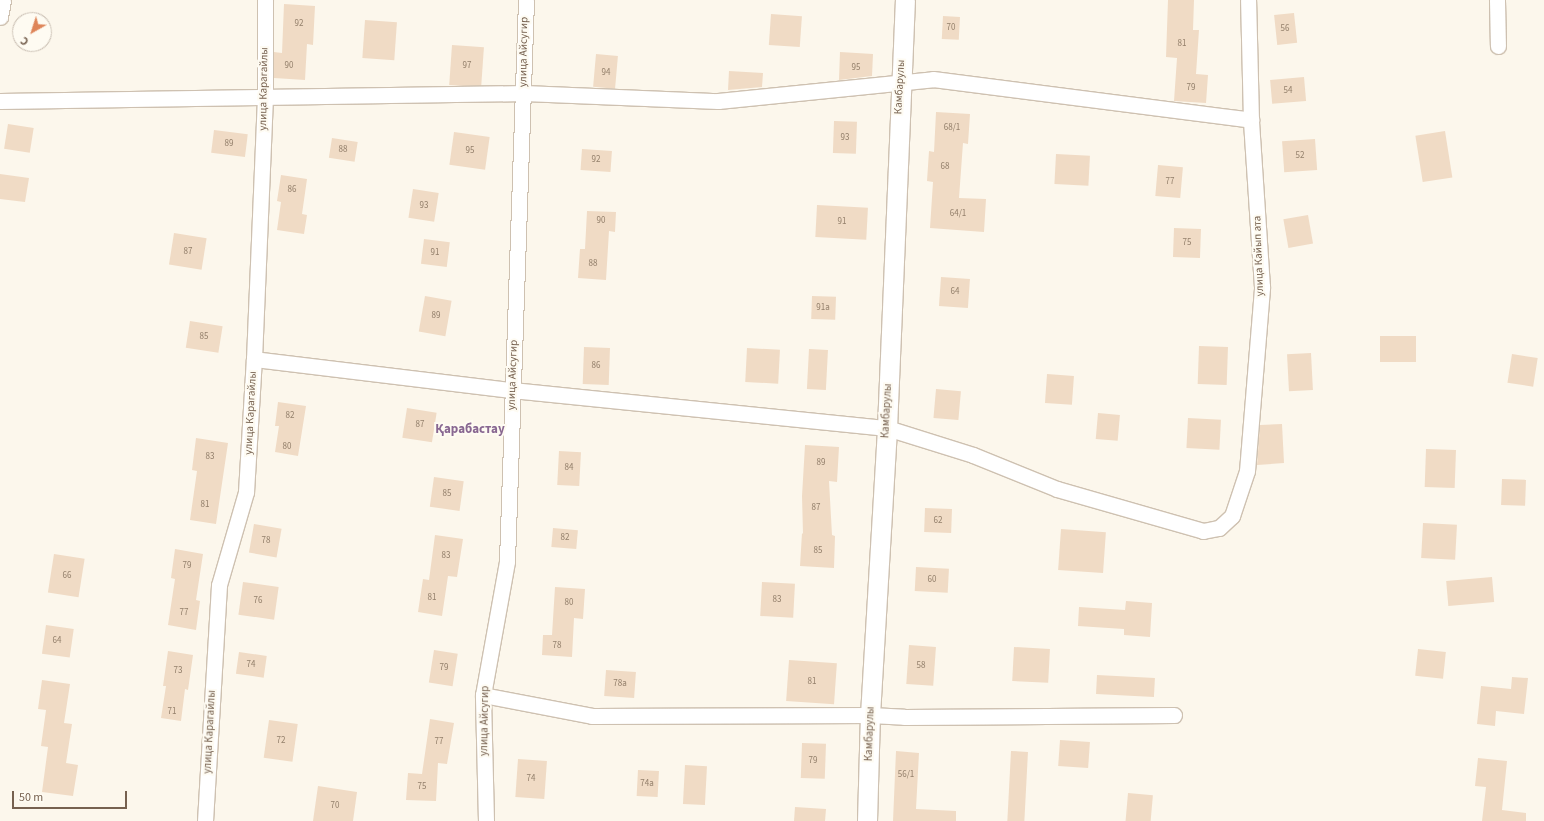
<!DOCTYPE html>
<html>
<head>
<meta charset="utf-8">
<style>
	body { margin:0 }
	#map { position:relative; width:1544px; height:821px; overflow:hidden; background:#fcf7ec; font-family:"Source Sans 3",sans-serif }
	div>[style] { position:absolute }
	.building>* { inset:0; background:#f0dbc5; transform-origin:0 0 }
	.roads { filter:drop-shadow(1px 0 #cec1b1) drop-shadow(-1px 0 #cec1b1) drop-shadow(0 1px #cec1b1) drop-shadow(0 -1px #cec1b1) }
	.minor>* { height:15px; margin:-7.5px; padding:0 7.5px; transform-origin:7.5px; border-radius:7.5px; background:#fff }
	.tertiary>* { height:19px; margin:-9.5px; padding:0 9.5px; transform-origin:9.5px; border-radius:9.5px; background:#fff }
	span { translate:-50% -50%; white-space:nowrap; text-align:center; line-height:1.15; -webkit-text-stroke:4px #fefbf2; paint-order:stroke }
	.number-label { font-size:9px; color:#94806c }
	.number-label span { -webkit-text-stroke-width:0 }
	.street-label { font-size:11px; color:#76614f }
	.quarter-label { font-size:13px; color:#886791; font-weight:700 }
	.north { position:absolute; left:12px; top:12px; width:40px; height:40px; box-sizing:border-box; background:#fefbf2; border:1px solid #c8bdb1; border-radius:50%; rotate:219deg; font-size:11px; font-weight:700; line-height:16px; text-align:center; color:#76614f }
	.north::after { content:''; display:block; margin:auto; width:14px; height:18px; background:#de8559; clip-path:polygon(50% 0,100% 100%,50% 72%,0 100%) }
	.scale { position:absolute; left:12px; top:791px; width:115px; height:18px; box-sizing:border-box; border:2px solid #76614f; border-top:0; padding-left:5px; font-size:12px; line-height:14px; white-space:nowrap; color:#76614f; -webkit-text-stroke:3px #fefbf2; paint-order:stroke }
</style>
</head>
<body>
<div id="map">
	<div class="building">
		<i style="clip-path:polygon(1168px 0,1194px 0,1193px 30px,1199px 30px,1196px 74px,1208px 75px,1206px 103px,1174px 101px,1177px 58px,1166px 57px)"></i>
		<i style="clip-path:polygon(284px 4px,315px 6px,313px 45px,307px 44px,305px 80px,274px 78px,274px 52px,282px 53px)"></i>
		<i style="left:1294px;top:13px;width:30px;height:20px;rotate:84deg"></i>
		<i style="left:771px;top:14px;width:31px;height:31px;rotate:4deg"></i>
		<i style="left:943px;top:16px;width:17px;height:23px;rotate:3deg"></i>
		<i style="left:365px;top:20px;width:32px;height:38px;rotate:4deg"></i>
		<i style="left:452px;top:45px;width:32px;height:40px;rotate:4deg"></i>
		<i style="clip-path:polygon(840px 52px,873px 54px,872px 76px,839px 80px)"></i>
		<i style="left:596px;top:54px;width:22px;height:33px;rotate:5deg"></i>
		<i style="clip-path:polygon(729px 71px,763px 73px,762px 87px,728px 90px)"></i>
		<i style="left:1304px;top:77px;width:24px;height:34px;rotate:85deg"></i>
		<i style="clip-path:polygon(936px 112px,970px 114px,968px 144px,963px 143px,959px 198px,986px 199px,984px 232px,930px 228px,933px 182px,927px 181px,929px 151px,934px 152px)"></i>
		<i style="left:834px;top:121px;width:23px;height:32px;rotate:2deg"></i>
		<i style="left:8px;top:124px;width:26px;height:25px;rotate:9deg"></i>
		<i style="left:214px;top:130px;width:34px;height:23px;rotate:7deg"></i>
		<i style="left:1445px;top:131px;width:47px;height:30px;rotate:81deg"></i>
		<i style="left:454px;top:132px;width:36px;height:33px;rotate:8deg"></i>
		<i style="left:332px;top:138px;width:26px;height:20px;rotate:9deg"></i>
		<i style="left:1315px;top:139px;width:31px;height:33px;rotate:86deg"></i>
		<i style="left:582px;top:149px;width:30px;height:21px;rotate:4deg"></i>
		<i style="left:1056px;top:154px;width:34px;height:30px;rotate:3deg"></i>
		<i style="left:1158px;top:165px;width:25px;height:31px;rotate:5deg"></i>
		<i style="clip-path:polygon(0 174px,29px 178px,25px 202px,0 199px)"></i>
		<i style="clip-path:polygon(281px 175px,307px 179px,302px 214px,307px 215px,304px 234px,277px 230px,281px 202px,277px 201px)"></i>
		<i style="left:413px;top:189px;width:26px;height:29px;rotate:9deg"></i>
		<i style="left:817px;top:205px;width:51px;height:32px;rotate:3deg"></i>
		<i style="clip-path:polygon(587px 211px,616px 212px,615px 232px,609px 231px,606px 280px,578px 278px,580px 249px,585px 249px)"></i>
		<i style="left:1308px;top:215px;width:29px;height:25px;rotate:80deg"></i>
		<i style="left:1174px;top:228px;width:27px;height:29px;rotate:2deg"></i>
		<i style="left:174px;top:233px;width:33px;height:32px;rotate:9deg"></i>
		<i style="left:424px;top:239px;width:26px;height:25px;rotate:7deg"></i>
		<i style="left:941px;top:277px;width:29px;height:29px;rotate:4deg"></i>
		<i style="left:425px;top:296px;width:27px;height:36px;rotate:10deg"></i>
		<i style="left:812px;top:296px;width:24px;height:23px;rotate:2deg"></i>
		<i style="left:190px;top:321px;width:33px;height:27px;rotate:9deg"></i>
		<i style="left:1380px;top:336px;width:36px;height:26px"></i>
		<i style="left:1199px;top:346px;width:29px;height:38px;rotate:2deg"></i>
		<i style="left:584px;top:347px;width:26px;height:37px;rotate:2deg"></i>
		<i style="left:747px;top:348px;width:33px;height:34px;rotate:3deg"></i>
		<i style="left:809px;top:349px;width:19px;height:40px;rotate:3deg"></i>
		<i style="left:1311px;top:353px;width:37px;height:24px;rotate:87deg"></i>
		<i style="left:1512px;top:354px;width:26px;height:29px;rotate:9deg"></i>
		<i style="left:1047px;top:374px;width:27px;height:29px;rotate:4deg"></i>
		<i style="left:936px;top:389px;width:25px;height:29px;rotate:5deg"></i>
		<i style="clip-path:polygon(278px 402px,306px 406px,298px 456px,275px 452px,279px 426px,275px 426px)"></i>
		<i style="left:407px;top:408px;width:30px;height:30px;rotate:9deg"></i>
		<i style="left:1098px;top:413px;width:22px;height:26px;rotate:5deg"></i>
		<i style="left:1188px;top:418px;width:33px;height:30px;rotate:3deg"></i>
		<i style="clip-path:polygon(1282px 424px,1284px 463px,1257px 465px,1260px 425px)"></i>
		<i style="clip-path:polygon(196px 438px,228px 443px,216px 524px,190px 520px,197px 471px,192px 470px)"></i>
		<i style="clip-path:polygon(805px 445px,839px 447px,837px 482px,829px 481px,832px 535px,835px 536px,834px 568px,800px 566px,802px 533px,803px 534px,802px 496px)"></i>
		<i style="left:1426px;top:449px;width:30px;height:38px;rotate:2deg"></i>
		<i style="left:559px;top:451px;width:22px;height:34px;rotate:3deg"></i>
		<i style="left:434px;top:477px;width:30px;height:30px;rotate:8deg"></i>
		<i style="left:1502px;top:479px;width:24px;height:26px;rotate:2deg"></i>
		<i style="left:925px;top:508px;width:27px;height:24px;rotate:2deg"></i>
		<i style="left:1423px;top:523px;width:34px;height:35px;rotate:3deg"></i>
		<i style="left:254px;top:524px;width:28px;height:29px;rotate:10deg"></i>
		<i style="left:553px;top:528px;width:25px;height:19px;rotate:5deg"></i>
		<i style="left:1061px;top:529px;width:45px;height:41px;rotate:4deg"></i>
		<i style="clip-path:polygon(435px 535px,463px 539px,457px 577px,448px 576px,442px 616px,418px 612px,423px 579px,429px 580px)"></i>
		<i style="clip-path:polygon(175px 549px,203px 554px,196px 600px,200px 601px,196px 630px,168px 625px,175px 579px,171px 578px)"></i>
		<i style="left:54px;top:554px;width:31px;height:39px;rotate:9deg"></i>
		<i style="left:916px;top:567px;width:33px;height:24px;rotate:3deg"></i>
		<i style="left:1492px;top:577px;width:25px;height:46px;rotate:85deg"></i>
		<i style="left:243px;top:582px;width:36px;height:33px;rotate:8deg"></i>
		<i style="left:762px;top:582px;width:33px;height:34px;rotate:3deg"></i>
		<i style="clip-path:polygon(555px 587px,585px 589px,583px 619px,574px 618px,572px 657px,542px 655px,543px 635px,552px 635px)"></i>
		<i style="clip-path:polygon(1126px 601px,1152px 603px,1150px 637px,1124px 635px,1124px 629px,1078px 626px,1079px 607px,1125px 610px)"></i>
		<i style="left:46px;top:625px;width:28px;height:29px;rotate:8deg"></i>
		<i style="left:909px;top:645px;width:27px;height:39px;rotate:4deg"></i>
		<i style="left:1014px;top:647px;width:36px;height:34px;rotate:3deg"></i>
		<i style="left:1418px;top:649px;width:28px;height:27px;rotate:6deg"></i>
		<i style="left:434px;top:650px;width:24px;height:33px;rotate:9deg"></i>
		<i style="clip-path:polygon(168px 651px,193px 655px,188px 690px,185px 689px,181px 721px,161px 718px,166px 686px,163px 686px)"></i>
		<i style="left:239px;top:652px;width:28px;height:22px;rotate:8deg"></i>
		<i style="left:789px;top:660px;width:48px;height:41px;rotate:4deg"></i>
		<i style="left:606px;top:670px;width:30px;height:26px;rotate:4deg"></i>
		<i style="left:1097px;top:675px;width:58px;height:19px;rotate:3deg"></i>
		<i style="clip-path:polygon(1512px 677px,1528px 678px,1524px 714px,1496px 711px,1495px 726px,1477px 724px,1481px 686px,1511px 689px)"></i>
		<i style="clip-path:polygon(42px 680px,70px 684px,64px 723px,72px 724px,66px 763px,78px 765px,73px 796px,42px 792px,48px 747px,41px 746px,46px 710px,38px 709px)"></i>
		<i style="clip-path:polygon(430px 719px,454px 723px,447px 764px,438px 763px,436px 801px,406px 800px,408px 773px,422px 774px)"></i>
		<i style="left:269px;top:720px;width:29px;height:38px;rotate:8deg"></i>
		<i style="left:1060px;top:740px;width:30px;height:26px;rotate:4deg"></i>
		<i style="left:802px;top:743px;width:24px;height:35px;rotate:2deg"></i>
		<i style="clip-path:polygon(896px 751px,919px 753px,916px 809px,956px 811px,956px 821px,893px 821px)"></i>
		<i style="left:1011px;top:751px;width:17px;height:70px;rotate:3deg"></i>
		<i style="clip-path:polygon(1478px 758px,1507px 761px,1502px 810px,1526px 813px,1526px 821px,1482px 821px,1486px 787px,1475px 786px)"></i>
		<i style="left:518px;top:759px;width:29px;height:38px;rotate:4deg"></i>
		<i style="left:685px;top:765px;width:22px;height:39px;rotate:3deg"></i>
		<i style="left:638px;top:770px;width:21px;height:26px;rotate:3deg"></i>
		<i style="clip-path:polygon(318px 786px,357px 792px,353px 821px,313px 821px)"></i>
		<i style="left:1128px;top:793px;width:25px;height:28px;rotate:5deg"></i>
		<i style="clip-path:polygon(795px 807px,826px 809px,825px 821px,794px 821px)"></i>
	</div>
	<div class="roads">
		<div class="minor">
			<i style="left:1497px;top:0;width:46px;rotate:88.8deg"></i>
			<i style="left:0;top:17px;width:17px;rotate:-80deg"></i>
			<i style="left:0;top:101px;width:524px;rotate:-0.87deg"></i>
			<i style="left:524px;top:93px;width:194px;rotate:2.4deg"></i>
			<i style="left:718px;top:101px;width:216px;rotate:-5.8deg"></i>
			<i style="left:933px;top:79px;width:321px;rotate:7.3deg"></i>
			<i style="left:254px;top:359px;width:260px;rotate:6.9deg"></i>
			<i style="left:512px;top:390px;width:377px;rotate:5.8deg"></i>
			<i style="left:887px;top:428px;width:90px;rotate:17.4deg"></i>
			<i style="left:973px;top:455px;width:91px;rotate:22deg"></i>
			<i style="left:1057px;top:489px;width:152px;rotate:16deg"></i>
			<i style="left:1203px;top:531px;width:16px;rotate:-11deg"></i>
			<i style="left:1219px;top:528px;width:18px;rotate:-43deg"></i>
			<i style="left:1232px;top:516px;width:47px;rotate:-71.6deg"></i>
			<i style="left:1247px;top:471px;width:185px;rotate:-85.3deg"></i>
			<i style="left:1262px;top:287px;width:167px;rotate:-93.8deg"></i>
			<i style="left:1251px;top:120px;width:120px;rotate:-91.4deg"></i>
			<i style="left:483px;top:695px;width:111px;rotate:10.9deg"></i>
			<i style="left:592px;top:716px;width:278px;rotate:-0.2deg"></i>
			<i style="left:870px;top:715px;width:34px;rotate:3deg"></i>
			<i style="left:904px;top:717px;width:270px;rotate:-0.4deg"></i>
			<i style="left:205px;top:821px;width:236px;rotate:-86.6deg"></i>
			<i style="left:219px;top:585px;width:97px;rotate:-73.8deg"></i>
			<i style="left:246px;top:492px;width:133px;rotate:-86.6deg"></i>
			<i style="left:254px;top:359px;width:263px;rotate:-87.6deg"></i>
			<i style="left:265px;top:96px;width:96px;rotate:-90deg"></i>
			<i style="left:486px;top:821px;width:126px;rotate:-91.4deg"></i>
			<i style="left:483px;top:695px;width:136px;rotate:-79.8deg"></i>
			<i style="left:507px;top:561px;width:561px;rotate:-88.06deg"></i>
		</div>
		<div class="tertiary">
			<i style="left:867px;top:821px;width:106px;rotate:-88.4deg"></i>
			<i style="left:870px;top:715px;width:288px;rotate:-86.6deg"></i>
			<i style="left:887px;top:428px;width:428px;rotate:-87.6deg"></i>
		</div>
	</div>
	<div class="number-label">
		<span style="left:299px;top:24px">92</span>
		<span style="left:951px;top:28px">70</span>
		<span style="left:1285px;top:29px">56</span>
		<span style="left:1182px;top:44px">81</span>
		<span style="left:289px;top:66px">90</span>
		<span style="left:467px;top:66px">97</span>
		<span style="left:856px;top:68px">95</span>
		<span style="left:606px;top:73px">94</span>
		<span style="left:1191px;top:88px">79</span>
		<span style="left:1288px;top:91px">54</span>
		<span style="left:952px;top:128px">68/1</span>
		<span style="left:845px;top:138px">93</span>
		<span style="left:229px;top:144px">89</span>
		<span style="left:343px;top:150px">88</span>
		<span style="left:470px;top:151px">95</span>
		<span style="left:1300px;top:156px">52</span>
		<span style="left:596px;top:160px">92</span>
		<span style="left:945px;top:167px">68</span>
		<span style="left:1170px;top:182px">77</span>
		<span style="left:292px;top:190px">86</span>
		<span style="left:424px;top:206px">93</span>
		<span style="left:958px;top:214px">64/1</span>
		<span style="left:601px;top:221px">90</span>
		<span style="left:842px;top:222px">91</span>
		<span style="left:1187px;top:243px">75</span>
		<span style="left:188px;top:252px">87</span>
		<span style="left:435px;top:253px">91</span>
		<span style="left:593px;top:264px">88</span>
		<span style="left:955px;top:292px">64</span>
		<span style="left:823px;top:308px">91а</span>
		<span style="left:436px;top:316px">89</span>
		<span style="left:204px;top:337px">85</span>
		<span style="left:596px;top:366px">86</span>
		<span style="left:290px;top:416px">82</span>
		<span style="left:420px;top:425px">87</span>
		<span style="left:287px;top:447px">80</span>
		<span style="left:210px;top:457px">83</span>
		<span style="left:821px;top:463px">89</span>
		<span style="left:569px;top:468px">84</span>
		<span style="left:447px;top:494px">85</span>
		<span style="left:205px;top:505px">81</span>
		<span style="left:816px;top:508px">87</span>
		<span style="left:938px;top:521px">62</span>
		<span style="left:565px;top:538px">82</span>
		<span style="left:266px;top:541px">78</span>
		<span style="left:818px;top:551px">85</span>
		<span style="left:446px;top:556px">83</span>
		<span style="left:187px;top:566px">79</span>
		<span style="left:67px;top:576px">66</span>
		<span style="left:932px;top:580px">60</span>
		<span style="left:432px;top:598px">81</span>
		<span style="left:777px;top:600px">83</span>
		<span style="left:258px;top:601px">76</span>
		<span style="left:569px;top:603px">80</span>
		<span style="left:184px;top:613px">77</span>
		<span style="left:57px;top:641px">64</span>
		<span style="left:557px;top:646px">78</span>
		<span style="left:251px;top:665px">74</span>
		<span style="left:921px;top:666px">58</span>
		<span style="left:444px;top:668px">79</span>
		<span style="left:178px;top:671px">73</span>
		<span style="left:812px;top:682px">81</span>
		<span style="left:620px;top:684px">78а</span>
		<span style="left:172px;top:712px">71</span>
		<span style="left:281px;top:741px">72</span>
		<span style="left:439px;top:742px">77</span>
		<span style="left:813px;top:761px">79</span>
		<span style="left:906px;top:775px">56/1</span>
		<span style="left:531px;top:779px">74</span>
		<span style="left:647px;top:784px">74а</span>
		<span style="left:422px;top:787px">75</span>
		<span style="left:335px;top:806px">70</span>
	</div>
	<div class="street-label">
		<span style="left:524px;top:52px;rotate:-89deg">улица Айсугир</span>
		<span style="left:900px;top:87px;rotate:-87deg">Камбарулы</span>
		<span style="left:264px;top:89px;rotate:-89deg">улица Карагайлы</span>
		<span style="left:1259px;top:256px;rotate:-92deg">улица Кайып ата</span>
		<span style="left:513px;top:375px;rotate:-88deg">улица Айсугир</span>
		<span style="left:887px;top:411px;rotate:-87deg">Камбарулы</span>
		<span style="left:251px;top:413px;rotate:-87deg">улица Карагайлы</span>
		<span style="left:485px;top:721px;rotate:-89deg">улица Айсугир</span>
		<span style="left:210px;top:732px;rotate:-87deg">улица Карагайлы</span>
		<span style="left:870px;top:734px;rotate:-88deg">Камбарулы</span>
	</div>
	<div class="quarter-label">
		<span style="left:470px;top:429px">Қарабастау</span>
	</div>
	<div class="north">С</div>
	<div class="scale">50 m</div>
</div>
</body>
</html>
